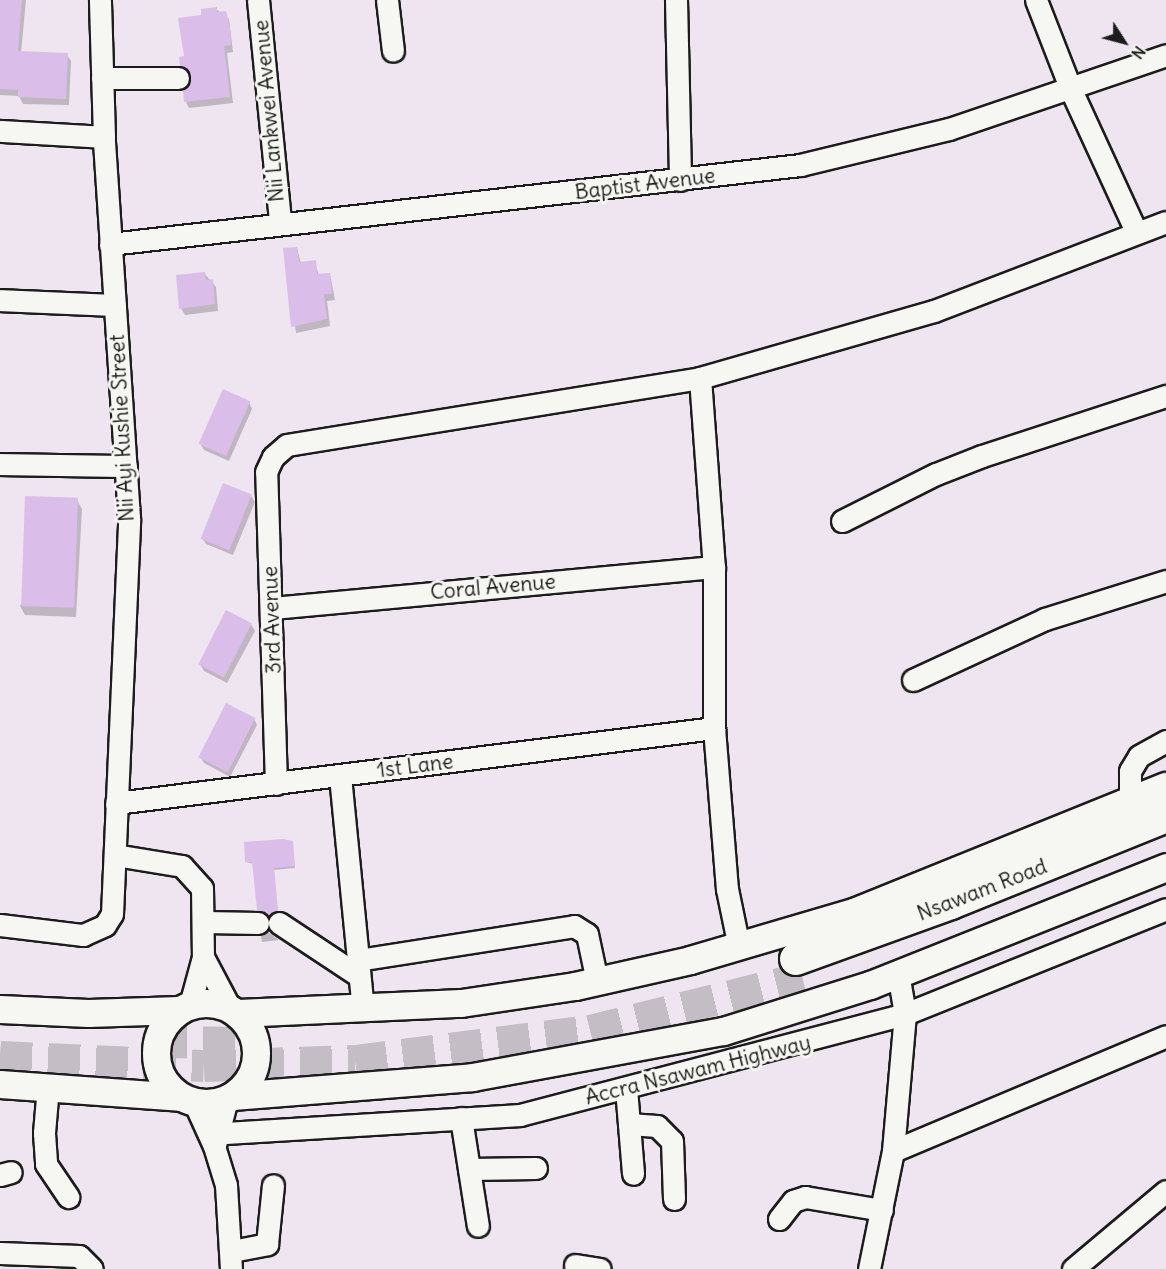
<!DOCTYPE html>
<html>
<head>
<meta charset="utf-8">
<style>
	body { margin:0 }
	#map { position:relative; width:1166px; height:1269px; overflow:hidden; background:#eee5f0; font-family:Delius,sans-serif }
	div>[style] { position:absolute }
	.shadow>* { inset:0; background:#0003 }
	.building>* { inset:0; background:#dbbdea; transform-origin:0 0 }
	.highway-tunnel>* { height:32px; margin-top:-16px; transform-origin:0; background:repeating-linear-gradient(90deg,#c4bdc6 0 32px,transparent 0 48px) }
	.roads { filter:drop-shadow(2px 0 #1c1c1c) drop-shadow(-2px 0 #1c1c1c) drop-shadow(0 2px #1c1c1c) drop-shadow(0 -2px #1c1c1c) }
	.minor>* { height:21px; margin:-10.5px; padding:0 10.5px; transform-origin:10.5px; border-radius:10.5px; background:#f6f6f2 }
	.major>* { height:27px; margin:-13.5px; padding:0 13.5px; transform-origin:13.5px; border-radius:13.5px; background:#f6f6f2 }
	.major>.ring { margin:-13.5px; padding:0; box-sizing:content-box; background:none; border:27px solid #f6f6f2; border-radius:50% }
	.highway>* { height:32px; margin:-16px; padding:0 16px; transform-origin:16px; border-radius:16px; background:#f6f6f2 }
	span { translate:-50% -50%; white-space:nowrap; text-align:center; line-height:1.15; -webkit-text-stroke:6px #f6f6f2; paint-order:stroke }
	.street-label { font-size:21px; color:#1c1c1c }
	.north { position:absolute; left:1094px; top:12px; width:60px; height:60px; -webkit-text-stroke:4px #f6f6f2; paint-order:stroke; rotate:126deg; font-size:16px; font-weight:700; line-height:24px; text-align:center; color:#1c1c1c }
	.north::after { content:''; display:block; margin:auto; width:21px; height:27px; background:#1c1c1c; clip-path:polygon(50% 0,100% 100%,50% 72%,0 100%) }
</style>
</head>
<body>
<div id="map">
	<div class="shadow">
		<i style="clip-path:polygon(0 0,26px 0,21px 53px,67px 55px,71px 61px,69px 105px,23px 104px,19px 96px,0 95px)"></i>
		<i style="clip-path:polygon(216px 9px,229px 19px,233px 52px,227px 53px,233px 103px,189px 108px,186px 102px,192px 79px,186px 72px,186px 58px,202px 16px)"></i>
		<i style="clip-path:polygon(297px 248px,301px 263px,315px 262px,319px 276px,330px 274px,335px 300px,327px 301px,330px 326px,296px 333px,284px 250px)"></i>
		<i style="clip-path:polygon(204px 273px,216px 287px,218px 311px,185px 315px,181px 308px)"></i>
		<i style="clip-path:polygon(249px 402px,252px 409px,229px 461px,204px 450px,200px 443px)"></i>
		<i style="clip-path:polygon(251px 496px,255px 502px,233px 555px,206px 544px,202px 538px)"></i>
		<i style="clip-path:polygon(77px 500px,82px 509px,76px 617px,25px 615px,20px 606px)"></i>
		<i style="clip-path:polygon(251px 624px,255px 631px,227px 683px,204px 671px,200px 664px)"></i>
		<i style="clip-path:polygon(254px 719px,257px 725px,230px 777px,204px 763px,200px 757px)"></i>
		<i style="clip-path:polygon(292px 843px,295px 868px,274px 870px,278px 913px,270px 918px,259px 910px,254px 864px,246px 862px)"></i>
		<i style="clip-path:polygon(268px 932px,279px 940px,262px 942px,261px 936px)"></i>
	</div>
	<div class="building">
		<i style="clip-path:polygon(0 0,22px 0,18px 51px,68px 53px,66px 99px,18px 97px,18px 90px,0 89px)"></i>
		<i style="clip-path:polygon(217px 7px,217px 12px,226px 11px,230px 29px,231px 45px,224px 46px,230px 97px,184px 102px,183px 90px,191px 77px,180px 66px,179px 57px,184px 56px,178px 18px,201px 15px,201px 9px)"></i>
		<i style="clip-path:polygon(297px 247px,299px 262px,316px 260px,317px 274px,330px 273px,332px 294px,324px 294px,327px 319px,291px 327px,283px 248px)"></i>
		<i style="clip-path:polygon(205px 272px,206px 280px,213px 279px,215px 304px,179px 309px,176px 275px)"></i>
		<i style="left:223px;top:389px;width:30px;height:60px;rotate:24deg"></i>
		<i style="left:223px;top:483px;width:31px;height:60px;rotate:22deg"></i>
		<i style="left:25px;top:496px;width:53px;height:110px;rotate:2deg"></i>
		<i style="left:226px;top:610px;width:29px;height:61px;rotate:27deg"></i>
		<i style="left:226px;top:703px;width:33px;height:61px;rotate:27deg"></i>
		<i style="clip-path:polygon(283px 839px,293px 841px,295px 866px,274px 868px,278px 911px,268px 916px,257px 910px,252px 862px,245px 862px,244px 842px)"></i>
	</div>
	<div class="highway-tunnel">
		<i style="left:155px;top:1042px;width:94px;rotate:0.6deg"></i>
		<i style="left:0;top:1057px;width:204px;rotate:2.5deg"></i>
		<i style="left:204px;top:1066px;width:151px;rotate:-1.9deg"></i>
		<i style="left:355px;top:1061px;width:237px;rotate:-7.3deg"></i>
		<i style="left:590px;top:1031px;width:219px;rotate:-14deg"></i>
	</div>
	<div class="roads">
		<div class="minor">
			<i style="left:258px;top:0;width:223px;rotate:84.3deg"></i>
			<i style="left:387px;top:0;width:51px;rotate:83.3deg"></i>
			<i style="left:676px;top:0;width:180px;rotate:88.7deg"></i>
			<i style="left:1036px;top:0;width:97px;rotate:68.7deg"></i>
			<i style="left:1071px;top:90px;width:155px;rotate:65.3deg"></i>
			<i style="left:102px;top:78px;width:76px"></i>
			<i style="left:0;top:131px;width:104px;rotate:3.3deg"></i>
			<i style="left:110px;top:244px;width:695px;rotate:-6.53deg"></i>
			<i style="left:800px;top:165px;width:153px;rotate:-13.6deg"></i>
			<i style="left:949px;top:129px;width:229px;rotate:-18.8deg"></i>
			<i style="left:0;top:300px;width:115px;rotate:2.5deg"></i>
			<i style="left:700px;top:378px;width:190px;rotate:85.8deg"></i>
			<i style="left:714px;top:567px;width:161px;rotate:90deg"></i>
			<i style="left:714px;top:728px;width:162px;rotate:85.4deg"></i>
			<i style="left:727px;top:889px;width:59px;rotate:78.3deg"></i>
			<i style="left:0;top:464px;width:126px;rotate:0.9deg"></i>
			<i style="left:842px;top:521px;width:105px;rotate:-26.6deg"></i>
			<i style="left:936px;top:474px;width:49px;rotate:-21.4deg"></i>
			<i style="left:982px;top:456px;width:194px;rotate:-18.1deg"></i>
			<i style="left:272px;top:608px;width:444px;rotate:-5.3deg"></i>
			<i style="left:913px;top:680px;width:145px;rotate:-24.8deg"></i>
			<i style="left:1045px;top:619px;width:127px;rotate:-17.4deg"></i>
			<i style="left:340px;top:776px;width:235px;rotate:84.4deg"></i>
			<i style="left:276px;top:784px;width:312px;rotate:-91.8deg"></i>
			<i style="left:266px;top:472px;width:17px;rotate:-65deg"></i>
			<i style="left:273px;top:457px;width:18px;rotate:-41deg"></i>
			<i style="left:287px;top:445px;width:418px;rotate:-9.2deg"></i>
			<i style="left:700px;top:378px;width:243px;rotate:-16deg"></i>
			<i style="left:934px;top:311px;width:248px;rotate:-21deg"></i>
			<i style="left:1130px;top:801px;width:30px;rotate:-90deg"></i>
			<i style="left:1130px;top:771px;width:17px;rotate:-59deg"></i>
			<i style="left:1139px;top:756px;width:31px;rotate:-29deg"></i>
			<i style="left:116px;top:803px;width:603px;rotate:-7.15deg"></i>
			<i style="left:115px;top:855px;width:68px;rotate:9.3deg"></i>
			<i style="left:182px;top:866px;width:30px;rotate:48deg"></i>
			<i style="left:202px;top:888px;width:69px;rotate:89.2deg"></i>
			<i style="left:203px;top:957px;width:50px;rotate:105.2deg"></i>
			<i style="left:205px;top:922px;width:53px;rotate:1.1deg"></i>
			<i style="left:279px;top:923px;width:96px;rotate:33.5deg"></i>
			<i style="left:0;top:925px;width:84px;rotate:6.9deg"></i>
			<i style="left:83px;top:935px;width:24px;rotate:-24deg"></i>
			<i style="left:105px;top:925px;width:13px;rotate:-58deg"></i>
			<i style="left:112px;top:914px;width:396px;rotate:-87.5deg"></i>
			<i style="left:129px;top:518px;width:382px;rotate:-93.8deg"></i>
			<i style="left:104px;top:137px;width:137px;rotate:-91.7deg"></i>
			<i style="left:203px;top:957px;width:58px;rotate:62.1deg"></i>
			<i style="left:358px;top:960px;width:219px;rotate:-8.9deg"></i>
			<i style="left:574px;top:926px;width:15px;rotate:32deg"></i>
			<i style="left:587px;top:934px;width:48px;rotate:78deg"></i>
			<i style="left:48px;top:1086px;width:47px;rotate:94.9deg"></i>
			<i style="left:44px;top:1133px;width:31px;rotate:86deg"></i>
			<i style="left:46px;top:1164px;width:40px;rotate:56deg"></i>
			<i style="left:626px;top:1088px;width:86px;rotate:85.3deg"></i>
			<i style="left:194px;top:1102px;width:48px;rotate:65.6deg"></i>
			<i style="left:214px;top:1146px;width:41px;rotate:72.9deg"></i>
			<i style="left:226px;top:1185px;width:84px;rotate:86.6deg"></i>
			<i style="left:461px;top:1118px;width:109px;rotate:81.1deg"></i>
			<i style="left:629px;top:1124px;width:28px;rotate:4deg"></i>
			<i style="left:657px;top:1126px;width:21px;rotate:45deg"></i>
			<i style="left:672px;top:1141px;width:58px;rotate:88deg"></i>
			<i style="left:209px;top:1134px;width:312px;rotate:-3.5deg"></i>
			<i style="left:520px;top:1115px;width:398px;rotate:-14.7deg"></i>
			<i style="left:905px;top:1014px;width:281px;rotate:-21.9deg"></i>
			<i style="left:215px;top:1145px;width:48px;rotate:-75.4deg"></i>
			<i style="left:893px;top:1151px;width:296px;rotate:-22.8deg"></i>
			<i style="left:469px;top:1169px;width:67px;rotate:-0.9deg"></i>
			<i style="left:0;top:1175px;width:11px;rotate:-15deg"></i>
			<i style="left:779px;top:1219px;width:23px;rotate:-52deg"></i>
			<i style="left:793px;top:1201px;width:13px;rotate:-18deg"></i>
			<i style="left:805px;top:1197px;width:78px;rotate:9.6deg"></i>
			<i style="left:232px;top:1251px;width:36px;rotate:-11deg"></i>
			<i style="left:267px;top:1244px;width:59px;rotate:-84.2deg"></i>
			<i style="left:0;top:1253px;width:79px;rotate:2.2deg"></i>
			<i style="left:79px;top:1256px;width:18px;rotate:45deg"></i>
			<i style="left:575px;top:1265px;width:25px;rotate:9deg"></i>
			<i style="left:869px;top:1269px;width:120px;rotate:-78.5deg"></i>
			<i style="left:893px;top:1151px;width:138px;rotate:-85deg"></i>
			<i style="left:905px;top:1014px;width:42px;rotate:-99.7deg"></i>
			<i style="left:1073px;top:1269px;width:121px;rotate:-40deg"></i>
		</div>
		<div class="major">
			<i class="ring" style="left:156px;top:1003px;width:73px;height:73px"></i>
			<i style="left:0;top:1009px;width:88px;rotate:2.6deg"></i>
			<i style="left:88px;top:1013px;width:91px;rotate:-1.9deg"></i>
			<i style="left:238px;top:1013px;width:223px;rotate:-2.6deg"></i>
			<i style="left:461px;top:1003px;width:115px;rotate:-8.5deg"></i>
			<i style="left:575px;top:986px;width:118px;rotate:-12.7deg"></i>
			<i style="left:690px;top:960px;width:173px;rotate:-16.4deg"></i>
			<i style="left:856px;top:911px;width:334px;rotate:-22deg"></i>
			<i style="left:0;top:1084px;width:180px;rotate:4.1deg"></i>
			<i style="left:233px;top:1096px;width:240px;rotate:-4.5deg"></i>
			<i style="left:472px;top:1077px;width:255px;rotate:-10.4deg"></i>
			<i style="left:723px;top:1031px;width:154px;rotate:-17.4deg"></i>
			<i style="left:870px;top:985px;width:319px;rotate:-21.7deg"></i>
		</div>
		<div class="highway">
			<i style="left:796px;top:959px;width:165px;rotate:-19.9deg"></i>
			<i style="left:951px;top:903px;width:232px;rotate:-22deg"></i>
		</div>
	</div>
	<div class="street-label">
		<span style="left:269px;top:111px;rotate:-95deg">Nii Lankwei Avenue</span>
		<span style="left:645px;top:184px;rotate:-7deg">Baptist Avenue</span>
		<span style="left:122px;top:428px;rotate:-93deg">Nii Ayi Kushie Street</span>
		<span style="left:493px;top:587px;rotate:-5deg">Coral Avenue</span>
		<span style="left:272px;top:620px;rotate:-92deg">3rd Avenue</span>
		<span style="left:415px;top:766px;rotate:-7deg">1st Lane</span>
		<span style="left:982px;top:890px;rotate:-21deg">Nsawam Road</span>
		<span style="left:698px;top:1070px;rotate:-14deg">Accra Nsawam Highway</span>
	</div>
	<div class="north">N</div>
</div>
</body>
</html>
